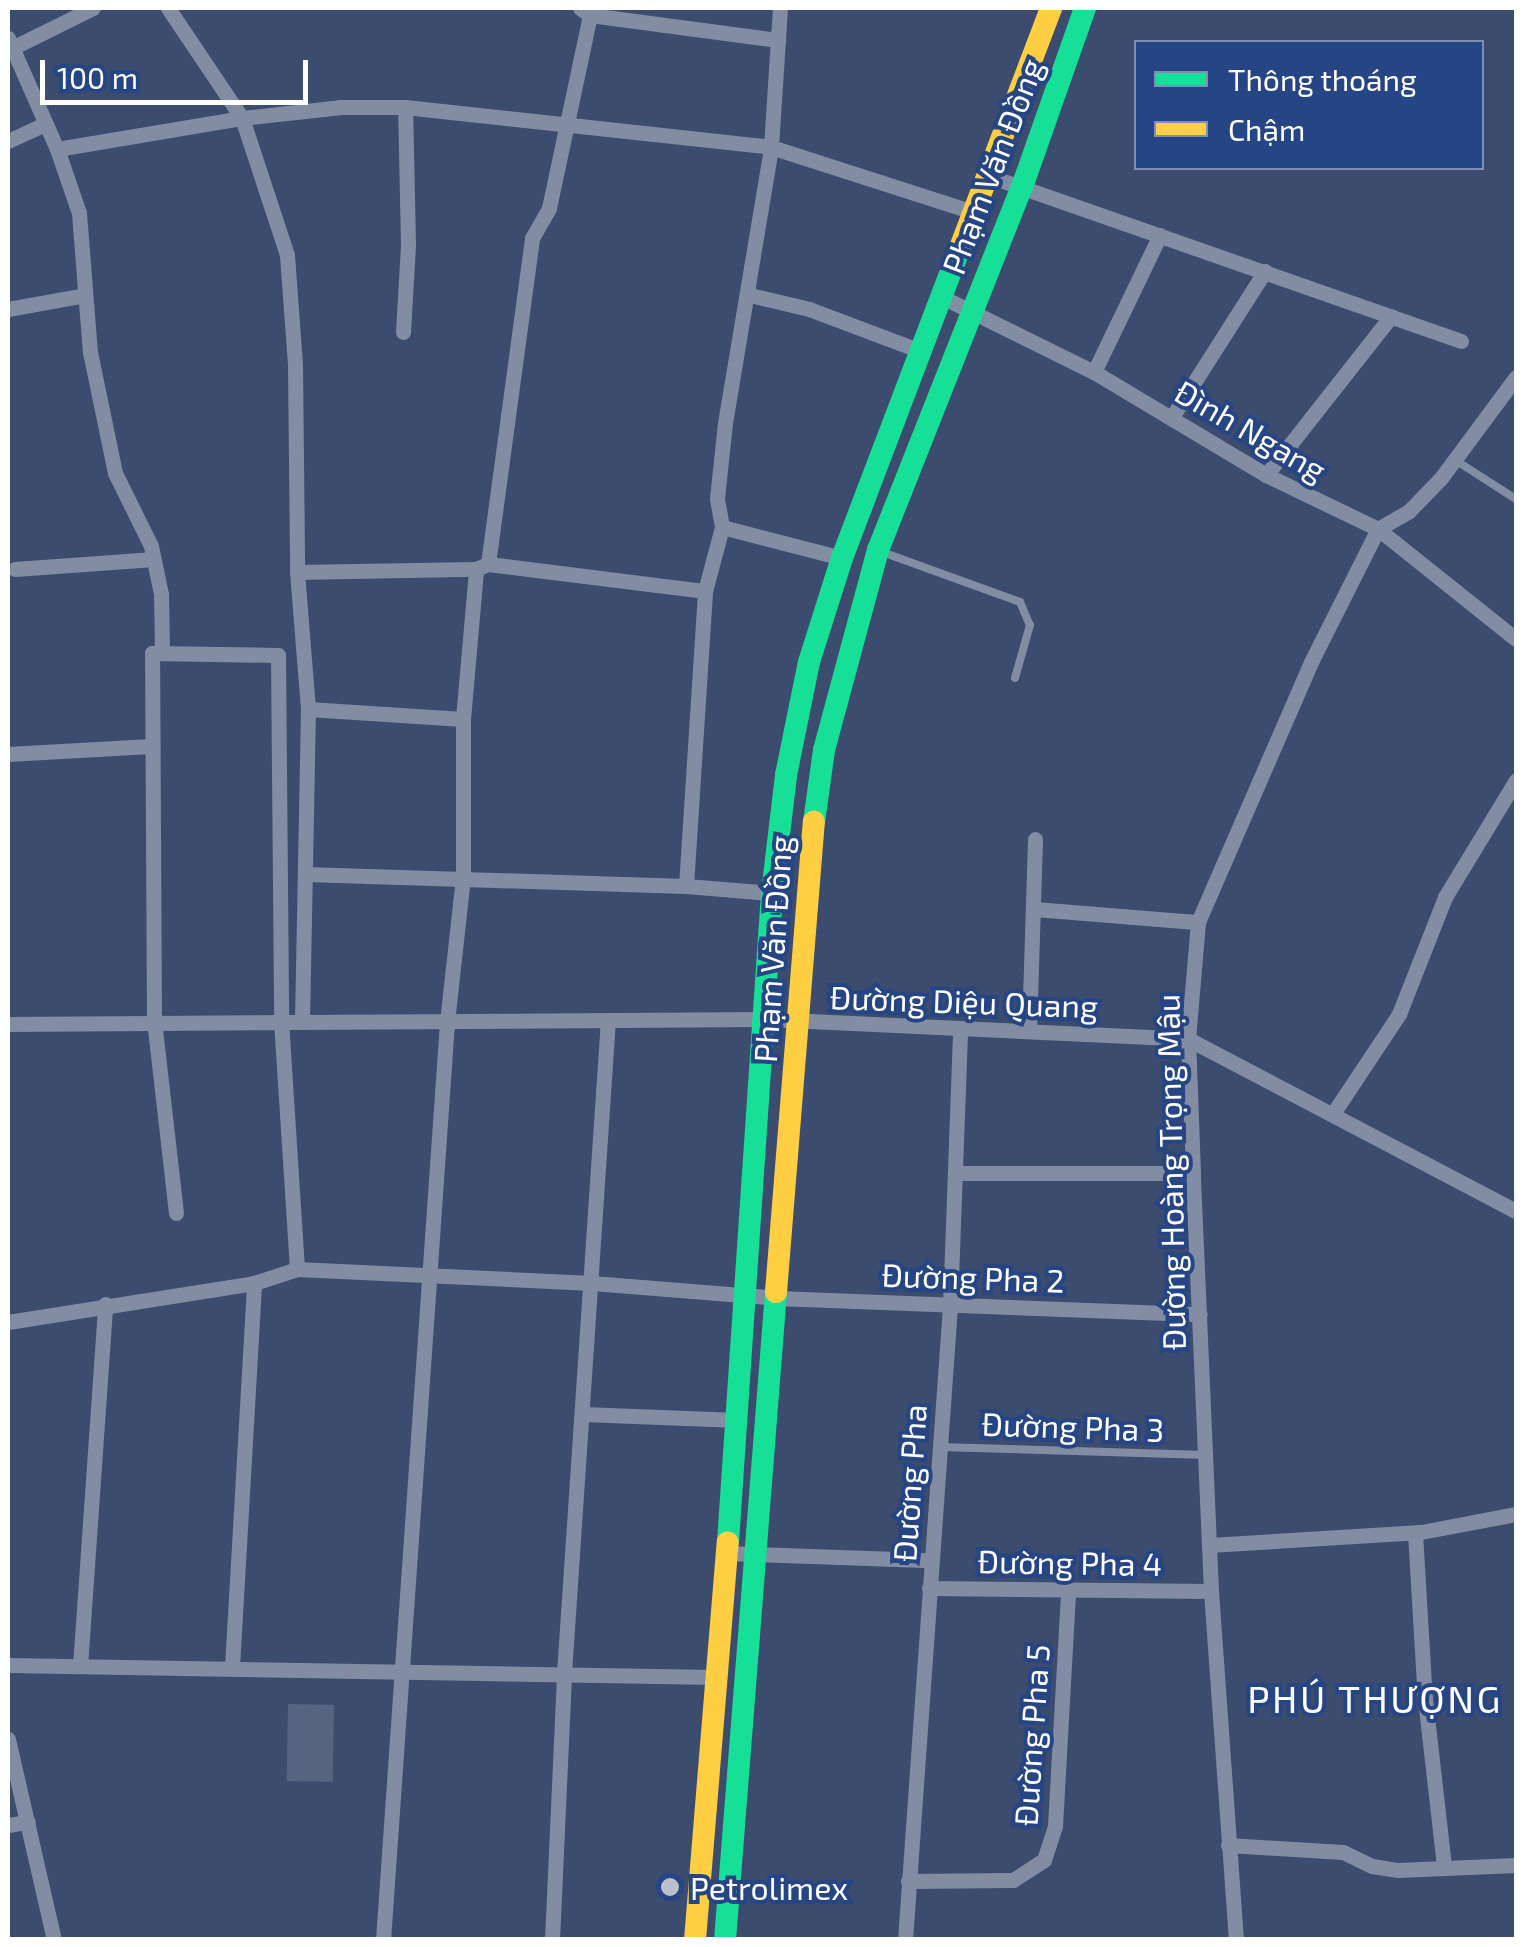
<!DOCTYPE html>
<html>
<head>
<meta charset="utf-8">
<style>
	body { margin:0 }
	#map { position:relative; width:1524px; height:1947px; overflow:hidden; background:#3c4c6e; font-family:"Exo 2",sans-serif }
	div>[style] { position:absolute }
	.building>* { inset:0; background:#56647f; transform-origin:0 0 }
	.lane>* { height:8px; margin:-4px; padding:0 4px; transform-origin:4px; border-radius:4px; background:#828da4 }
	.street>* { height:15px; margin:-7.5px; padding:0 7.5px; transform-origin:7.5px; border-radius:7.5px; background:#828da4 }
	.fast>* { height:22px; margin:-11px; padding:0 11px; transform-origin:11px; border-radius:11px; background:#16e098 }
	.slow>* { height:22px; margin:-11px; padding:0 11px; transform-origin:11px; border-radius:11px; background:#ffcf43 }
	.dots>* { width:28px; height:28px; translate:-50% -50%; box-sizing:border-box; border:5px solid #264584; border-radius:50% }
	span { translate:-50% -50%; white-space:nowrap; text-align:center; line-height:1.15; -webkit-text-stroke:8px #264584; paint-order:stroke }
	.street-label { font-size:32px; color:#fff }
	.poi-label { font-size:32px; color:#fff }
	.left { translate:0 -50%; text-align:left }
	.quarter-label { font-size:38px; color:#fff; letter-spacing:2.5px }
	.frame { position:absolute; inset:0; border:10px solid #fff; pointer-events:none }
	.legend { position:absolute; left:1134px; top:40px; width:350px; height:130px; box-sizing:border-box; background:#264584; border:2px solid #7d8fb5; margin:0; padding:12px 18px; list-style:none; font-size:30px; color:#fff }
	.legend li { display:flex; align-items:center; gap:20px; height:50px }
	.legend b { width:50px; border:2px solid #7d8fb5 }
	.scale { position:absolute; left:40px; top:60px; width:268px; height:45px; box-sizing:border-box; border:5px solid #fff; border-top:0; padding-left:12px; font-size:30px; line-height:35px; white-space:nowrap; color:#fff; -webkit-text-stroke:8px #264584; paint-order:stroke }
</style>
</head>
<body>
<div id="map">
	<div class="building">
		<i style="left:288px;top:1704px;width:46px;height:77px;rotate:1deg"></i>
	</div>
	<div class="lane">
		<i style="left:1455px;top:460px;width:72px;rotate:32.6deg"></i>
		<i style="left:882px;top:552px;width:147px;rotate:19.9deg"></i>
		<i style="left:1020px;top:602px;width:25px;rotate:67deg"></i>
		<i style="left:1030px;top:625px;width:55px;rotate:105.8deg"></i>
		<i style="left:940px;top:1447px;width:266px;rotate:1.7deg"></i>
	</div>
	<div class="street">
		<i style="left:168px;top:8px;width:133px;rotate:56.1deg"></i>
		<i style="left:242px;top:118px;width:144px;rotate:71.8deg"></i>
		<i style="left:287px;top:255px;width:109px;rotate:85.8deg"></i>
		<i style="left:295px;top:364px;width:208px;rotate:89.4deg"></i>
		<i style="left:297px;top:572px;width:137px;rotate:85.4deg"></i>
		<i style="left:308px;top:709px;width:312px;rotate:91.1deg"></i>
		<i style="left:580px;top:8px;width:12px;rotate:35deg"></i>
		<i style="left:590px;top:15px;width:190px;rotate:7.6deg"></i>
		<i style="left:8px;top:38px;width:121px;rotate:66.2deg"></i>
		<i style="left:57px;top:149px;width:68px;rotate:71deg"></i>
		<i style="left:79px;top:213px;width:139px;rotate:85.5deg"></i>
		<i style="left:90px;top:352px;width:124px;rotate:78.3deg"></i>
		<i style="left:115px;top:473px;width:81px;rotate:63.7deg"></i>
		<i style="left:151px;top:546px;width:49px;rotate:78.2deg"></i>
		<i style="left:161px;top:594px;width:59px;rotate:89deg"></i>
		<i style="left:12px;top:48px;width:90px;rotate:-26.3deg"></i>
		<i style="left:8px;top:141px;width:41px;rotate:-24.7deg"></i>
		<i style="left:57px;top:149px;width:188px;rotate:-9.5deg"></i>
		<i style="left:242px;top:118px;width:100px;rotate:-6.3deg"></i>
		<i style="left:341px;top:107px;width:64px"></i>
		<i style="left:405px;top:107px;width:368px;rotate:6.2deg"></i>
		<i style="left:771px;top:147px;width:212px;rotate:17.8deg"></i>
		<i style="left:989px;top:176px;width:500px;rotate:19.27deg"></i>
		<i style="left:750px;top:295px;width:61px;rotate:13.3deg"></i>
		<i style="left:809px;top:309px;width:120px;rotate:20.6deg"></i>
		<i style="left:940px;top:296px;width:172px;rotate:26.3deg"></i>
		<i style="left:1094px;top:372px;width:200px;rotate:30.9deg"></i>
		<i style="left:1266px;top:475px;width:124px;rotate:25.7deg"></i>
		<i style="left:1378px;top:529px;width:176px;rotate:38.6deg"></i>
		<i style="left:8px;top:309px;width:78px;rotate:-10.3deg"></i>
		<i style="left:403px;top:332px;width:87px;rotate:-86.7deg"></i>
		<i style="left:408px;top:245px;width:138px;rotate:-91.2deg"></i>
		<i style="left:1094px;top:372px;width:152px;rotate:-64.3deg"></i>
		<i style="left:1172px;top:417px;width:173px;rotate:-57.5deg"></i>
		<i style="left:1266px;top:475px;width:202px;rotate:-51.8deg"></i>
		<i style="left:722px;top:527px;width:124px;rotate:14.5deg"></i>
		<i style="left:488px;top:564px;width:219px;rotate:7.1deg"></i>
		<i style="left:15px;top:569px;width:139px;rotate:-4.1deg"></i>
		<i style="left:297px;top:572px;width:179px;rotate:-1deg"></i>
		<i style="left:476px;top:569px;width:13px;rotate:-23deg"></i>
		<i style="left:488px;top:564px;width:329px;rotate:-82.3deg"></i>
		<i style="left:532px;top:238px;width:34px;rotate:-60deg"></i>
		<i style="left:549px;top:208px;width:197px;rotate:-78deg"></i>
		<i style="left:308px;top:709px;width:155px;rotate:3.7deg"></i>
		<i style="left:8px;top:754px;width:143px;rotate:-3.2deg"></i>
		<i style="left:305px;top:874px;width:381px;rotate:1.8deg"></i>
		<i style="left:686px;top:886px;width:86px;rotate:4.7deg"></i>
		<i style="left:686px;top:886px;width:296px;rotate:-86.3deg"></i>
		<i style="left:705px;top:591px;width:66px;rotate:-75.1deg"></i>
		<i style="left:722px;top:527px;width:29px;rotate:-100deg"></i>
		<i style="left:717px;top:498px;width:75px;rotate:-83.9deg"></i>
		<i style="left:725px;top:423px;width:280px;rotate:-80.5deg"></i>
		<i style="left:771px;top:147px;width:139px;rotate:-86.3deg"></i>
		<i style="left:1035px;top:909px;width:164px;rotate:4.6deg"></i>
		<i style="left:8px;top:1024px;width:759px;rotate:-0.38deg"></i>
		<i style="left:767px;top:1019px;width:421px;rotate:2.7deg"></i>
		<i style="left:1188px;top:1039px;width:370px;rotate:27.7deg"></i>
		<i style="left:1029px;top:1031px;width:192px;rotate:-88.2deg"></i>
		<i style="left:1334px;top:1112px;width:118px;rotate:-56.4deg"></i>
		<i style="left:1399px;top:1014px;width:126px;rotate:-68.5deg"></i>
		<i style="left:1445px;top:897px;width:137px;rotate:-58.7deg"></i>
		<i style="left:957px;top:1173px;width:236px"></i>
		<i style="left:176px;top:1213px;width:193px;rotate:-96.5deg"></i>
		<i style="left:154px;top:1021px;width:368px;rotate:-90.3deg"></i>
		<i style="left:152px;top:653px;width:126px;rotate:0.9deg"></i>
		<i style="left:278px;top:655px;width:366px;rotate:89.5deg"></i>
		<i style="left:281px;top:1021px;width:249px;rotate:86.3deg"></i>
		<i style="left:8px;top:1322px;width:249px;rotate:-9deg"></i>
		<i style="left:254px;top:1283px;width:45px;rotate:-18deg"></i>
		<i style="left:297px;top:1269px;width:295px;rotate:2.7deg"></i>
		<i style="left:592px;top:1283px;width:186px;rotate:4.6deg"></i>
		<i style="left:777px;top:1298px;width:423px;rotate:2.2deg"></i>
		<i style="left:583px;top:1414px;width:155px;rotate:2.2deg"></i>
		<i style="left:1415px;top:1533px;width:166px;rotate:86.6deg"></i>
		<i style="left:1425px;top:1699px;width:169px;rotate:83.5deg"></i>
		<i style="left:1209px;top:1545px;width:212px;rotate:-3.5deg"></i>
		<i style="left:1421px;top:1532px;width:97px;rotate:-10.7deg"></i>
		<i style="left:726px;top:1553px;width:205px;rotate:2deg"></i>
		<i style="left:929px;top:1588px;width:282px;rotate:0.6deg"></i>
		<i style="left:8px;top:1665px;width:708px;rotate:0.97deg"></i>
		<i style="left:80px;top:1666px;width:363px;rotate:-86deg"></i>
		<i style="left:232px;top:1667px;width:385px;rotate:-86.7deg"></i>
		<i style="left:8px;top:1739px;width:206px;rotate:77.1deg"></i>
		<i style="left:8px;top:1825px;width:20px;rotate:-9deg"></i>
		<i style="left:1228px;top:1845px;width:115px;rotate:3.5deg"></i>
		<i style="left:1343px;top:1852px;width:32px;rotate:26deg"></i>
		<i style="left:1372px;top:1866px;width:26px;rotate:9deg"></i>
		<i style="left:1398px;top:1870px;width:118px;rotate:-2.4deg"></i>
		<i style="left:908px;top:1881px;width:105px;rotate:-0.5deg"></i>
		<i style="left:1013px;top:1880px;width:37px;rotate:-33deg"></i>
		<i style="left:1044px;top:1860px;width:36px;rotate:-72deg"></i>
		<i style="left:1055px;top:1826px;width:236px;rotate:-86.8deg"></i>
		<i style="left:383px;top:1940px;width:920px;rotate:-86.01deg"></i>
		<i style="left:447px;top:1022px;width:146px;rotate:-83.7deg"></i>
		<i style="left:463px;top:877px;width:158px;rotate:-90deg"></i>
		<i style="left:463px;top:719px;width:151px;rotate:-85deg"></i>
		<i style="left:552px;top:1940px;width:267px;rotate:-87.4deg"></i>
		<i style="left:564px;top:1673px;width:654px;rotate:-86.15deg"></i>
		<i style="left:905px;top:1940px;width:636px;rotate:-85.94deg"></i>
		<i style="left:950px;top:1306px;width:276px;rotate:-87.9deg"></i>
		<i style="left:1236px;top:1940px;width:350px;rotate:-94.1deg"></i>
		<i style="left:1211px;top:1591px;width:418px;rotate:-92.5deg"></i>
		<i style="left:1193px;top:1173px;width:134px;rotate:-92.1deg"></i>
		<i style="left:1188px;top:1039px;width:117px;rotate:-85.1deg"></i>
		<i style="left:1198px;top:922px;width:283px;rotate:-66.5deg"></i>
		<i style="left:1311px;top:662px;width:149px;rotate:-63.3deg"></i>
		<i style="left:1378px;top:529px;width:36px;rotate:-30deg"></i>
		<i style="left:1409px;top:511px;width:46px;rotate:-45.9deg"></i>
		<i style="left:1441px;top:478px;width:126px;rotate:-53.4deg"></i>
	</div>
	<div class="fast">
		<i style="left:814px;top:822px;width:73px;rotate:-82.1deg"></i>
		<i style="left:824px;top:750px;width:207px;rotate:-74.9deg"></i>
		<i style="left:878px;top:550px;width:391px;rotate:-68.4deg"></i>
		<i style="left:1022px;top:187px;width:190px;rotate:-70.6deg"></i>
		<i style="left:728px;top:1542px;width:650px;rotate:-86.12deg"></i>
		<i style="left:772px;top:893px;width:119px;rotate:-83.2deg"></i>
		<i style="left:786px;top:775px;width:115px;rotate:-78.5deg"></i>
		<i style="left:809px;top:662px;width:109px;rotate:-72.4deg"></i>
		<i style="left:842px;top:558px;width:332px;rotate:-69.2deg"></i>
		<i style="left:725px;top:1940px;width:650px;rotate:-85.5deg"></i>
	</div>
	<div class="slow">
		<i style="left:960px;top:248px;width:257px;rotate:-69.2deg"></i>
		<i style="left:776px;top:1292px;width:472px;rotate:-85.4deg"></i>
		<i style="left:695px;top:1940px;width:399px;rotate:-85.3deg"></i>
	</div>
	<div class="dots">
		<i style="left:670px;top:1887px;background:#bbc0cc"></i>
	</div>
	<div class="street-label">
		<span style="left:992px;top:166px;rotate:-69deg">Phạm Văn Đồng</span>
		<span style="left:1251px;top:430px;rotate:30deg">Đình Ngang</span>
		<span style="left:772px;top:949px;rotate:-86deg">Phạm Văn Đồng</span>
		<span style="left:964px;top:1001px;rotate:2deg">Đường Diệu Quang</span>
		<span style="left:1170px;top:1172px;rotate:-91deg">Đường Hoàng Trọng Mậu</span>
		<span style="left:973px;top:1277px;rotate:2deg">Đường Pha 2</span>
		<span style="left:1073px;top:1426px;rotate:2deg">Đường Pha 3</span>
		<span style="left:909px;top:1483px;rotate:-86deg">Đường Pha</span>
		<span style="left:1070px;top:1562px;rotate:1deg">Đường Pha 4</span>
		<span style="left:1031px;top:1735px;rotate:-86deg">Đường Pha 5</span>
	</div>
	<div class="poi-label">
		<span class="left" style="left:690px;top:1887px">Petrolimex</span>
	</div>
	<div class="quarter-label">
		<span style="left:1375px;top:1699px">PHÚ THƯỢNG</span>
	</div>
	<div class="frame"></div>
	<ul class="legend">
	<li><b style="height:12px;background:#16e098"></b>Thông thoáng</li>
	<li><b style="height:12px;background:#ffcf43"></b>Chậm</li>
	</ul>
	<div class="scale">100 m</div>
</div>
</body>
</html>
